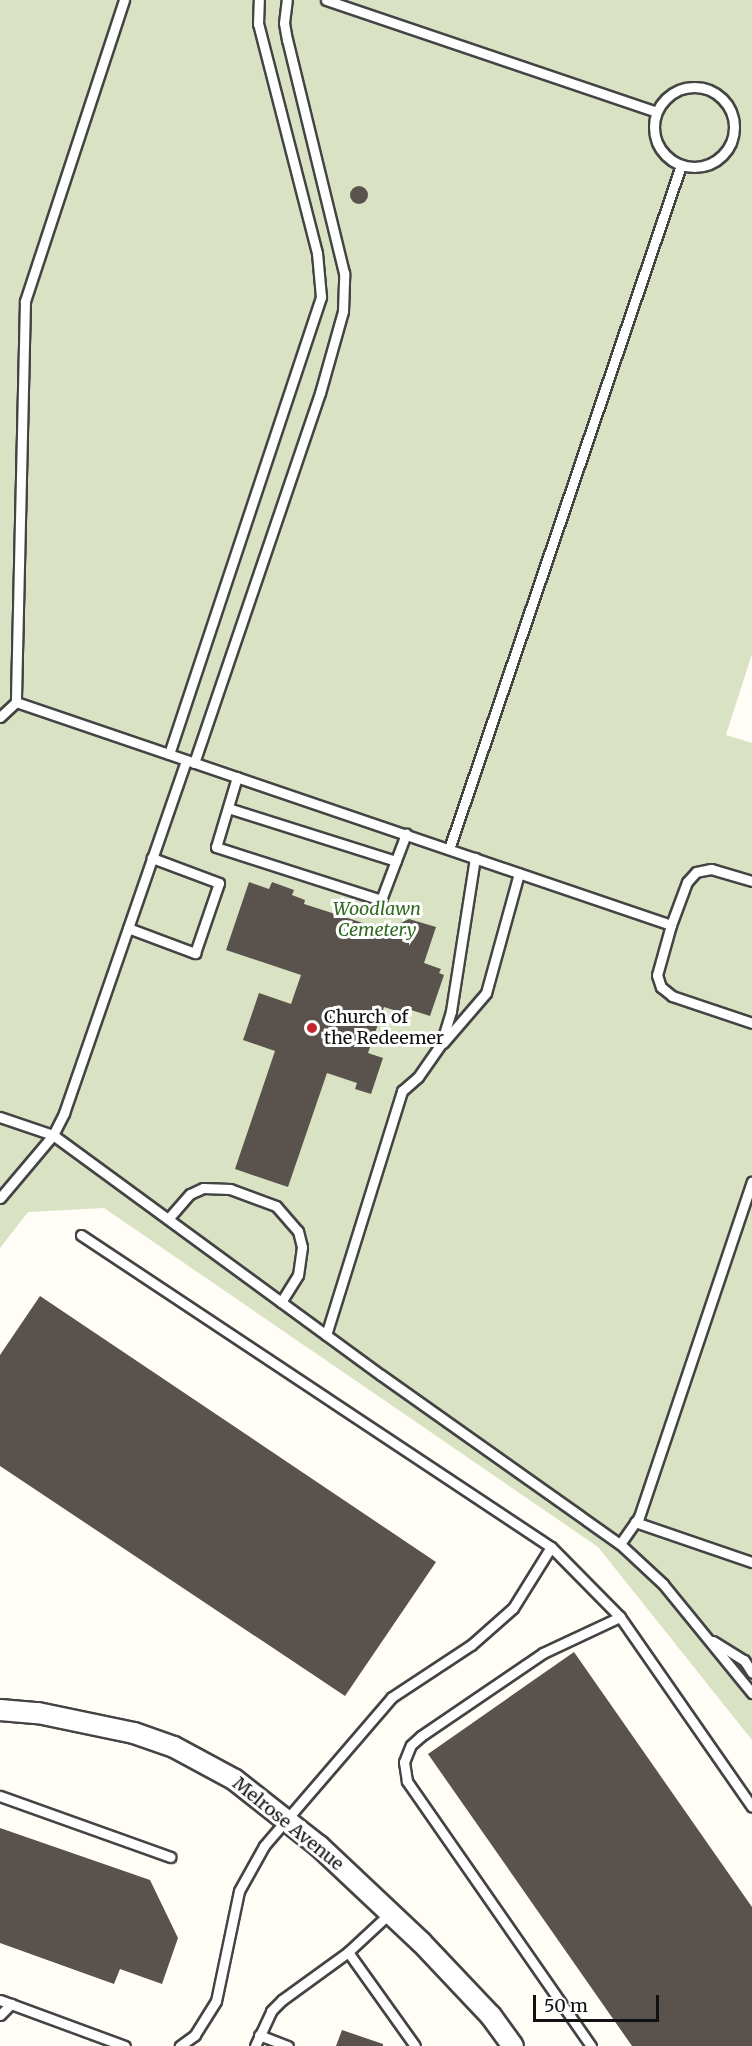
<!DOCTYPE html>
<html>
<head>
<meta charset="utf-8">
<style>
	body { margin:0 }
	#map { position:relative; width:752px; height:2046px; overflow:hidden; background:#fffdf5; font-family:Merriweather,serif }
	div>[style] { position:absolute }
	.cemetery>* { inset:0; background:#d9e3c4 }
	.building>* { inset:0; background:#5a524d }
	.round { border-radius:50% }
	.roads { filter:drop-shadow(2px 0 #444) drop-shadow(-2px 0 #444) drop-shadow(0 2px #444) drop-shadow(0 -2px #444) }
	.lane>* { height:9px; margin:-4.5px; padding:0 4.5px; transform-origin:4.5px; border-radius:4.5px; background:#fff }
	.lane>.ring { margin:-4.5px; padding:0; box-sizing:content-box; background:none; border:9px solid #fff; border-radius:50% }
	.street>* { height:20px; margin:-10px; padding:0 10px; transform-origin:10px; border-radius:10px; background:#fff }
	.dots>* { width:16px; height:16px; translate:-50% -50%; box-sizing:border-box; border:3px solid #fff; border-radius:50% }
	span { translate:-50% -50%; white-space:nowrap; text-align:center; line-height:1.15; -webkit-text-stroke:6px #fff; paint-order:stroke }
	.park-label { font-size:18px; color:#2f6b1f; font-style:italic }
	.poi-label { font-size:18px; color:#111 }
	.left { translate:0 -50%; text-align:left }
	.street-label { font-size:18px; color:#111 }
	.scale { position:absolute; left:533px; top:1995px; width:126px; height:27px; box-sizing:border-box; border:3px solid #111; border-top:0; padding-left:8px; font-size:18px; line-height:21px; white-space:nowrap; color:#111; -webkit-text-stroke:4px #fff; paint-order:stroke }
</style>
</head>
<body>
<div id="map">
	<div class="cemetery">
		<i style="clip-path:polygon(0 0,752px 0,752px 654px,726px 735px,752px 743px,752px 1740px,598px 1547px,104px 1208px,28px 1212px,0 1248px)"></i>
	</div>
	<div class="building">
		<i class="round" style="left:350px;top:186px;width:18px;height:18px"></i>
		<i style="clip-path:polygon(249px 882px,269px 889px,272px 882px,294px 890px,292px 895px,305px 900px,304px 904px,385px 930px,409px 919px,436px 927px,424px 963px,441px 969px,439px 973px,444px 975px,430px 1016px,408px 1009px,406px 1014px,384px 1007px,368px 1053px,383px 1058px,371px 1094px,355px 1089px,357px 1083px,327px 1073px,288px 1187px,235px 1169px,275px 1051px,243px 1040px,259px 993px,291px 1004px,301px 975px,226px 950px)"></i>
		<i style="clip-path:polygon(40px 1296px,436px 1562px,345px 1696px,0 1466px,0 1355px)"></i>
		<i style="clip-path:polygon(574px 1652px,752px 1907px,752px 2046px,632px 2046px,428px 1754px)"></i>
		<i style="clip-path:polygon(0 1828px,150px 1880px,178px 1938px,162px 1984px,120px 1969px,114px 1984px,0 1943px)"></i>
		<i style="clip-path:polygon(342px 2030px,383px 2044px,383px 2046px,336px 2046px)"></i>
	</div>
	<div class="roads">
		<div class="lane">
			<i style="left:124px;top:0;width:317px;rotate:108.2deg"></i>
			<i style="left:25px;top:301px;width:401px;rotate:91.3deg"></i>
			<i style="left:16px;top:702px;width:692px;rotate:18.8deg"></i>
			<i style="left:326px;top:0;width:348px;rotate:18.7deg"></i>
			<i class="ring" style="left:654px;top:87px;width:71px;height:71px"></i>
			<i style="left:0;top:717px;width:22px;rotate:-43deg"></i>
			<i style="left:169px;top:754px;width:482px;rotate:-71.6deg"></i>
			<i style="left:321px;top:297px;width:44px;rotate:-95.2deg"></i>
			<i style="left:317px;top:253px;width:236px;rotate:-104.4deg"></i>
			<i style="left:258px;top:24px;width:24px;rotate:-88deg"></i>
			<i style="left:194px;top:763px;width:391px;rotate:-71.2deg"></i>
			<i style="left:320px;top:393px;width:85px;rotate:-74.3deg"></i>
			<i style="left:343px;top:311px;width:38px;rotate:-88deg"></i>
			<i style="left:344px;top:273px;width:240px;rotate:-103.7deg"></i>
			<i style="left:287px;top:40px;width:17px;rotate:-100deg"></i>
			<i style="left:284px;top:23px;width:23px;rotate:-83deg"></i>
			<i style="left:237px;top:777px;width:73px;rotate:106.7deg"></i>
			<i style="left:216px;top:847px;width:173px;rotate:17.8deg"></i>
			<i style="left:381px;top:900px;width:71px;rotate:-69.3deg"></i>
			<i style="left:228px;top:808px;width:176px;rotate:17.5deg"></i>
			<i style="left:449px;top:849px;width:722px;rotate:-71.26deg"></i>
			<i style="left:752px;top:881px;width:43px;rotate:-163.7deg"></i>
			<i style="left:711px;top:869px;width:15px;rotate:169deg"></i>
			<i style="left:696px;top:872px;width:13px;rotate:132deg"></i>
			<i style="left:687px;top:882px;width:46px;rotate:110.4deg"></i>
			<i style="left:671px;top:925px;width:52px;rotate:105.6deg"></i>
			<i style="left:657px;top:975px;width:13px;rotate:72deg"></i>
			<i style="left:661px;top:987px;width:14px;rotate:39deg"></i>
			<i style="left:672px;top:996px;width:84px;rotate:18.6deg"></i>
			<i style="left:128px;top:928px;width:72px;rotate:20.5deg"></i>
			<i style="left:195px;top:953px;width:74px;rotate:-71.1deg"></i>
			<i style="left:219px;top:883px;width:72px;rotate:-159.5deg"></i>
			<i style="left:443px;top:1043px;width:66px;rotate:-49.3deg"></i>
			<i style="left:486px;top:993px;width:124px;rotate:-74.6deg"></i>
			<i style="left:0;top:1117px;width:56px;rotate:18.8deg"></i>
			<i style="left:53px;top:1135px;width:406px;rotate:36.2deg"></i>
			<i style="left:381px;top:1375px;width:293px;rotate:35.3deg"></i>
			<i style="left:620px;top:1544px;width:59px;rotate:42.9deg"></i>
			<i style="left:663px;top:1584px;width:141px;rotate:50.8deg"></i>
			<i style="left:0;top:1198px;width:82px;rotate:-49.9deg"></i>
			<i style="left:53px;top:1135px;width:25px;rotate:-63deg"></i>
			<i style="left:64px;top:1113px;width:373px;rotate:-70.9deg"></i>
			<i style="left:168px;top:1219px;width:33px;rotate:-49deg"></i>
			<i style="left:190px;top:1194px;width:14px;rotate:-25deg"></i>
			<i style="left:203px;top:1188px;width:27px;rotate:2deg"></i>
			<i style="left:230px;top:1189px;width:49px;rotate:20.3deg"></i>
			<i style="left:276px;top:1206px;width:33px;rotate:49deg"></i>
			<i style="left:298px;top:1231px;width:16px;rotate:76deg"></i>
			<i style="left:302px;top:1247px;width:28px;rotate:98deg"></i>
			<i style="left:298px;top:1275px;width:32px;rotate:122deg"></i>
			<i style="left:81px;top:1235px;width:564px;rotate:33.58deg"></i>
			<i style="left:551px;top:1547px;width:72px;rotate:121.9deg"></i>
			<i style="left:513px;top:1608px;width:56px;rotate:138.6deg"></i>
			<i style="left:471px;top:1645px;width:95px;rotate:146.6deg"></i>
			<i style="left:392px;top:1697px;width:196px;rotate:130.7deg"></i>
			<i style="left:264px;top:1846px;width:51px;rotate:119.1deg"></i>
			<i style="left:239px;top:1891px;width:112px;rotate:101.8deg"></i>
			<i style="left:216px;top:2001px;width:40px;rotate:122deg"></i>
			<i style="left:195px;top:2035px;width:19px;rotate:144deg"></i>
			<i style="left:326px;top:1335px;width:256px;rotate:-72.7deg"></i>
			<i style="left:402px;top:1091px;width:21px;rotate:-41deg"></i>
			<i style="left:418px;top:1077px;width:40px;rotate:-55.1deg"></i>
			<i style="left:441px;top:1044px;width:34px;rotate:-73deg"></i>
			<i style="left:451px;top:1011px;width:155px;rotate:-81.1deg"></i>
			<i style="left:635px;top:1522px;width:124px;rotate:18.9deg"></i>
			<i style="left:620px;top:1544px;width:33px;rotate:-55deg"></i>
			<i style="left:639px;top:1517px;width:354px;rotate:-71.4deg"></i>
			<i style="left:551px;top:1547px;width:98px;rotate:45.4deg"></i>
			<i style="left:620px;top:1617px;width:231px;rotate:55.2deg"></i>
			<i style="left:713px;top:1641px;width:36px;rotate:32deg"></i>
			<i style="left:744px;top:1660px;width:15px;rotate:58deg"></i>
			<i style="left:0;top:1796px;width:181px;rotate:19.7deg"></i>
			<i style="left:348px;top:1952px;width:115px;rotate:54.5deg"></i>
			<i style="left:0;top:2000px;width:133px;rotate:20.2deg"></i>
			<i style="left:0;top:2015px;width:16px;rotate:-45deg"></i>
			<i style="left:259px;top:2035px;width:31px;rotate:21deg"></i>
			<i style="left:255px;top:2046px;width:38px;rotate:-65deg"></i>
			<i style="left:271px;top:2011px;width:16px;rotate:-45deg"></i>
			<i style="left:282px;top:2000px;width:82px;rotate:-36deg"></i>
			<i style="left:348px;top:1952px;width:57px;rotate:-42.9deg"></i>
			<i style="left:591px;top:2046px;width:323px;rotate:-124.8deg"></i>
			<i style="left:407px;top:1781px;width:19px;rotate:-99deg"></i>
			<i style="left:404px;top:1762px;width:18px;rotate:-68deg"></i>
			<i style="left:411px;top:1745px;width:13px;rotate:-42deg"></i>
			<i style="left:421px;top:1736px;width:148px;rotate:-34.2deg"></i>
			<i style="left:543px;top:1653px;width:85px;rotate:-25.1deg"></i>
		</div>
		<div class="street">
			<i style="left:0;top:1710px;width:38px;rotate:5deg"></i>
			<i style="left:38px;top:1713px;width:98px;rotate:11.8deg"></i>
			<i style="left:134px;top:1733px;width:42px;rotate:19.3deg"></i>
			<i style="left:174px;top:1747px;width:69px;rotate:28.4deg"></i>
			<i style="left:235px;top:1780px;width:107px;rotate:38.2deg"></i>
			<i style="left:319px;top:1846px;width:140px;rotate:43.3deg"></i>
			<i style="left:421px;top:1942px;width:102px;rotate:46.6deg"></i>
			<i style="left:491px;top:2016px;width:37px;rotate:54deg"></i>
		</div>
	</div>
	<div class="dots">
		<i style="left:312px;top:1028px;background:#c4262e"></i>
	</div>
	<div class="park-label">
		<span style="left:377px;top:920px">Woodlawn<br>Cemetery</span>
	</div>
	<div class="poi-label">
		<span class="left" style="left:324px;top:1028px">Church of<br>the Redeemer</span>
	</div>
	<div class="street-label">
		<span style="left:288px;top:1824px;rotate:39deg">Melrose Avenue</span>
	</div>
	<div class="scale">50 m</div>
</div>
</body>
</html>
